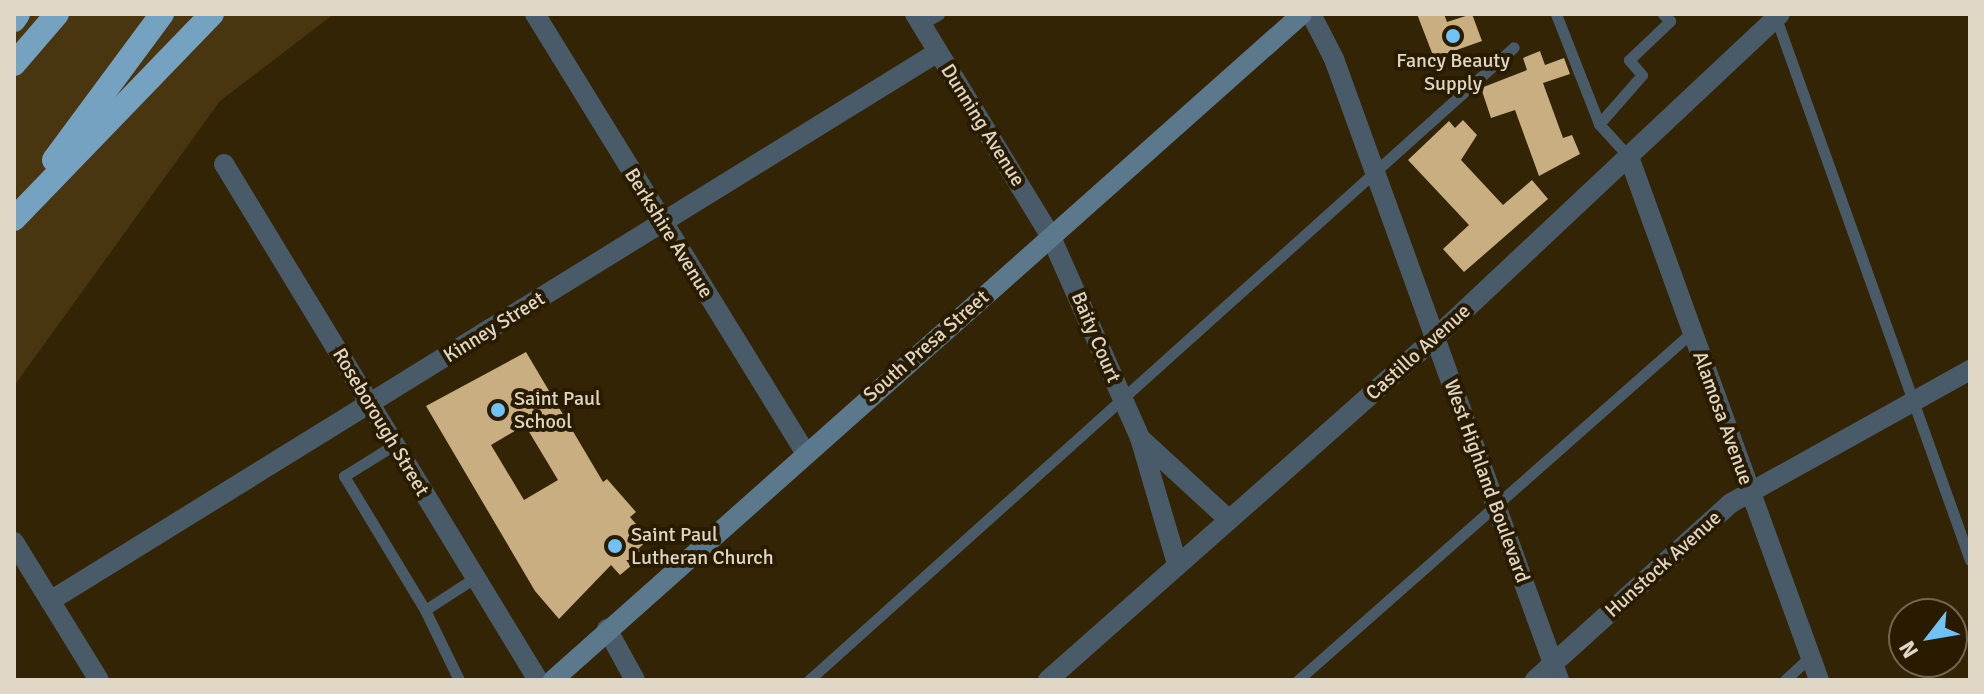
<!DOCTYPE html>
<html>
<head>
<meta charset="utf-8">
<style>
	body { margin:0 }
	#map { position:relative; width:1984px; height:694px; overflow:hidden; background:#332406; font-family:Signika,sans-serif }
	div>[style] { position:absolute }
	.green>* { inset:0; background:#493510 }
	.building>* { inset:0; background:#c8ae81 }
	.service>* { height:11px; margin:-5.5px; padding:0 5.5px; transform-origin:5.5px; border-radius:5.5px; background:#495b68 }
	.minor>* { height:20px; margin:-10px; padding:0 10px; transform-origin:10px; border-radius:10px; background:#495b68 }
	.secondary>* { height:20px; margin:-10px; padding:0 10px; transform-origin:10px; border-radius:10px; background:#5b788c }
	.motorway>* { height:24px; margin:-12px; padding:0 12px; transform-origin:12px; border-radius:12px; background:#75a2c1 }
	.dots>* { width:22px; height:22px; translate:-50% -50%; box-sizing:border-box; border:4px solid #291b00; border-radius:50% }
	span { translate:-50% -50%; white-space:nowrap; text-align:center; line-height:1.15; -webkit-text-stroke:8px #291b00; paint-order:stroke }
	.poi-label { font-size:20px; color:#e0d6c5 }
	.left { translate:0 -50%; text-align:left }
	.street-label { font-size:20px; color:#e0d6c5 }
	.frame { position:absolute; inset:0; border:16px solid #e0d6c5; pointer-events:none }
	.north { position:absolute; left:1888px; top:598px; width:80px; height:80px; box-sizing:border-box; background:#291b00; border:2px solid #72664f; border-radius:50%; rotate:239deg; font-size:22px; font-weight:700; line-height:32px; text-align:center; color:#e0d6c5 }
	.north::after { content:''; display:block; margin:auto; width:28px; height:36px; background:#72c1f5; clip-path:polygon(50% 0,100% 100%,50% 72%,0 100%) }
</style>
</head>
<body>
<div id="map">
	<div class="green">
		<i style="clip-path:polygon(14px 14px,334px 14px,220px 101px,14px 386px)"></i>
	</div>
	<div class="building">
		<i style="clip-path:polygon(1417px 14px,1444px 14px,1447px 22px,1472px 14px,1482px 41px,1434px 58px)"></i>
		<i style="clip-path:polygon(1540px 51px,1545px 65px,1564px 58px,1570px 74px,1543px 83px,1563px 138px,1572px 135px,1580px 154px,1539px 176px,1515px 110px,1491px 118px,1481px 88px,1527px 70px,1523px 58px)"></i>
		<i style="clip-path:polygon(1463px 120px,1477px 135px,1461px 160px,1503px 205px,1532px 180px,1548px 199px,1464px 272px,1443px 249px,1469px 225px,1408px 160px,1449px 121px,1455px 128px)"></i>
		<i style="clip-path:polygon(evenodd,526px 352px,603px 482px,607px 479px,636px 512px,630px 517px,649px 539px,638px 549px,643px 556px,620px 575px,611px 565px,559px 619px,535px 591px,426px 406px,526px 352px,525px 425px,558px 480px,524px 500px,491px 445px,525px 425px)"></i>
	</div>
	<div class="service">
		<i style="left:1556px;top:14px;width:118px;rotate:68.6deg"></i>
		<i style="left:1599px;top:124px;width:45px;rotate:47.7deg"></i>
		<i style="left:1776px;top:18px;width:576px;rotate:70.31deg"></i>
		<i style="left:921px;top:25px;width:21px;rotate:-31deg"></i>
		<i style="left:1599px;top:124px;width:65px;rotate:-48.7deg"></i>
		<i style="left:1642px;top:75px;width:20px;rotate:-131deg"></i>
		<i style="left:1629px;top:60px;width:57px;rotate:-43.6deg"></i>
		<i style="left:1670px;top:21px;width:10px;rotate:-135deg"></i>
		<i style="left:394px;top:445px;width:59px;rotate:148.2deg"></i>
		<i style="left:344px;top:476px;width:157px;rotate:58.8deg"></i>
		<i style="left:459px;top:680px;width:78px;rotate:-115.9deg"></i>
		<i style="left:425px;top:610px;width:61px;rotate:-32.9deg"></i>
		<i style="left:809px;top:680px;width:947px;rotate:-41.92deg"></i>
		<i style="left:1298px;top:680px;width:526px;rotate:-41.45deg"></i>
		<i style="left:1785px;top:680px;width:34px;rotate:-43deg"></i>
	</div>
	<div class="minor">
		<i style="left:535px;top:14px;width:515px;rotate:58.35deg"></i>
		<i style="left:915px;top:14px;width:261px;rotate:58.6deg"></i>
		<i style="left:1051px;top:237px;width:220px;rotate:66.1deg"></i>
		<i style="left:1140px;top:438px;width:120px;rotate:42.6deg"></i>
		<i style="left:1311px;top:14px;width:51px;rotate:62.9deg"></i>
		<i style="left:1334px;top:59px;width:661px;rotate:70.08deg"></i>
		<i style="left:1629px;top:157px;width:556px;rotate:70.03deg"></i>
		<i style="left:224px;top:164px;width:604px;rotate:58.68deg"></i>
		<i style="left:1140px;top:438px;width:131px;rotate:73.6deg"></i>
		<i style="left:14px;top:542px;width:162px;rotate:58.4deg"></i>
		<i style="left:50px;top:601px;width:1044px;rotate:-31.73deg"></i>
		<i style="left:607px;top:629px;width:58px;rotate:61.2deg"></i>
		<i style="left:1048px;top:680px;width:516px;rotate:-41.47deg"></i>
		<i style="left:1435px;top:338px;width:473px;rotate:-43.2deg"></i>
		<i style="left:1535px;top:680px;width:264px;rotate:-42.1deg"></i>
		<i style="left:1731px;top:503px;width:274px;rotate:-29.1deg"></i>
	</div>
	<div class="secondary">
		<i style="left:553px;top:680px;width:1002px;rotate:-41.64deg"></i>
	</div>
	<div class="motorway">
		<i style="left:14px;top:20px;width:7px;rotate:-56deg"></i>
		<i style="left:14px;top:64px;width:66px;rotate:-49.3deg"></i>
		<i style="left:54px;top:160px;width:182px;rotate:-53.5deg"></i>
		<i style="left:14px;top:219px;width:285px;rotate:-46deg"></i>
	</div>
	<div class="dots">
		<i style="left:1453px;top:36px;background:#72c1f5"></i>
		<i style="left:498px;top:410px;background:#72c1f5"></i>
		<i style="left:615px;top:546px;background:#72c1f5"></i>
	</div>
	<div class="poi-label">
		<span style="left:1453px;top:72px">Fancy Beauty<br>Supply</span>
		<span class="left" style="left:514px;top:410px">Saint Paul<br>School</span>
		<span class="left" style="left:631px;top:546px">Saint Paul<br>Lutheran Church</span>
	</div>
	<div class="street-label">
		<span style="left:983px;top:125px;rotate:58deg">Dunning Avenue</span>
		<span style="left:669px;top:233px;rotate:58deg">Berkshire Avenue</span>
		<span style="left:494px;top:327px;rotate:-32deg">Kinney Street</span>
		<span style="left:1096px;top:337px;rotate:67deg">Baity Court</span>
		<span style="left:926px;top:346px;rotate:-41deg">South Presa Street</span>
		<span style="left:1418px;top:352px;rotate:-42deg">Castillo Avenue</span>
		<span style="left:1723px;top:418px;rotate:70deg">Alamosa Avenue</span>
		<span style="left:381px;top:422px;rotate:59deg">Roseborough Street</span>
		<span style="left:1487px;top:481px;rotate:70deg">West Highland Boulevard</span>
		<span style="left:1663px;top:564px;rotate:-42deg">Hunstock Avenue</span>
	</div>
	<div class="frame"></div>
	<div class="north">N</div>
</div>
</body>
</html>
